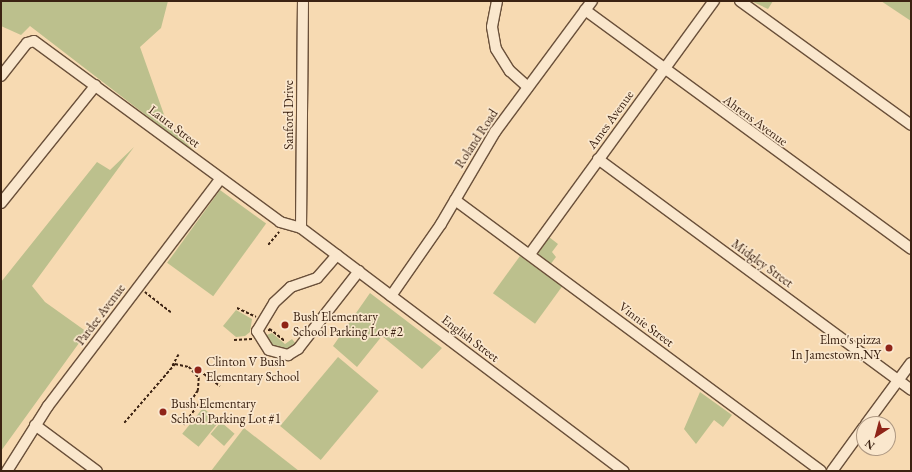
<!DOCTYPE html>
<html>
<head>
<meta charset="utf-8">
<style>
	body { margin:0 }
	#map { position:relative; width:912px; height:472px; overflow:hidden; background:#f7dab2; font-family:"EB Garamond",serif }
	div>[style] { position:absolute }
	.green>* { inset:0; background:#bcc08d; transform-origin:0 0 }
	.path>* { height:1.5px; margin-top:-0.75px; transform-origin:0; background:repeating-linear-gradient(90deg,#3b2212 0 3px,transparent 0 5px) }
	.roads { filter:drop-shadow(1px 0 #6a503a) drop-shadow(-1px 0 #6a503a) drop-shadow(0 1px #6a503a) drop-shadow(0 -1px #6a503a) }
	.minor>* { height:10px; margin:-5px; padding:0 5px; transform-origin:5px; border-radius:5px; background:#fae7cd }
	.dots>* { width:11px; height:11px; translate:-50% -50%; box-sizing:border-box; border:2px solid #fae7cd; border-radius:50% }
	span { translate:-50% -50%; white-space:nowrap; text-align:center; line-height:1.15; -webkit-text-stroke:3.5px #fae7cd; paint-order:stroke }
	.street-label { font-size:13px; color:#3b2212 }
	.poi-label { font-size:13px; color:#3b2212 }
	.left { translate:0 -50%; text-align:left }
	.right { translate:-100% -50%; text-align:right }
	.frame { position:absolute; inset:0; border:2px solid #3b2212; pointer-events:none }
	.north { position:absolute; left:856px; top:416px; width:40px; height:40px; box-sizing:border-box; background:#fae7cd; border:1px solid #ae9882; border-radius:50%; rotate:216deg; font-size:11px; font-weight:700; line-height:16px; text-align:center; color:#3b2212 }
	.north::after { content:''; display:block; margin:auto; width:14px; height:18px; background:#8f2418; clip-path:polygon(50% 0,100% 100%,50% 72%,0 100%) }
</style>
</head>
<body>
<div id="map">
	<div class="green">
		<i style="clip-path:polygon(1px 1px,168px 1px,161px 28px,140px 47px,167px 123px,199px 156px,30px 26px,21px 35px,1px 26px)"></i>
		<i style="clip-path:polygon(751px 1px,773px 1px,768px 9px)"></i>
		<i style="clip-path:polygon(881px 1px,911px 1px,911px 21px)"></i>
		<i style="clip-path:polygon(134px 147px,32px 286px,45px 302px,87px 332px,1px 451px,1px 282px,97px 162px,110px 170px)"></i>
		<i style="left:220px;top:190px;width:57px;height:90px;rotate:36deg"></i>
		<i style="clip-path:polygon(549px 237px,558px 244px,552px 252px,556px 257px,550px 265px,538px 254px)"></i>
		<i style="left:520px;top:256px;width:52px;height:46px;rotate:36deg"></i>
		<i style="clip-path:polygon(370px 293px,442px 348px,422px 369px,382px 336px,357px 367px,333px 346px)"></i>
		<i style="clip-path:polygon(236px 310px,252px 319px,250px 332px,245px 336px,236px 337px,223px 326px)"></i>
		<i style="clip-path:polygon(272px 333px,285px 344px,292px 339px,296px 344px,284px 350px,271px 347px,264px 336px)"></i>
		<i style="left:338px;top:357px;width:53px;height:90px;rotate:40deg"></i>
		<i style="clip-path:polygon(700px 392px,732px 415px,723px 427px,714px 420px,696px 444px,684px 429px)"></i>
		<i style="left:203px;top:408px;width:21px;height:33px;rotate:39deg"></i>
		<i style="left:221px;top:422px;width:18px;height:16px;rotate:41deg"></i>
		<i style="clip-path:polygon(244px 428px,299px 471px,211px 471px)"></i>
	</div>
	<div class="path">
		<i style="left:268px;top:245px;width:17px;rotate:-50deg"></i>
		<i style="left:145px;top:292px;width:33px;rotate:38deg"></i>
		<i style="left:237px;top:308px;width:21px;rotate:25deg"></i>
		<i style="left:268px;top:331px;width:3px;rotate:-45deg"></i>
		<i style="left:270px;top:329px;width:19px;rotate:39deg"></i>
		<i style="left:234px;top:340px;width:18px;rotate:-3deg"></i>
		<i style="left:172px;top:366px;width:13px;rotate:-61deg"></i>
		<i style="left:196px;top:375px;width:6px;rotate:-45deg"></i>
		<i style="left:200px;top:371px;width:25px;rotate:37deg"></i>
		<i style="left:124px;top:423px;width:78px;rotate:-49.2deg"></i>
		<i style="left:175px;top:364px;width:14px;rotate:12deg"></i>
		<i style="left:189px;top:367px;width:15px;rotate:48deg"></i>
		<i style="left:199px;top:378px;width:13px;rotate:94deg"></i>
		<i style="left:198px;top:391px;width:11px;rotate:124deg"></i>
		<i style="left:192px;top:400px;width:13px;rotate:42deg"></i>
		<i style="left:183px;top:425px;width:25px;rotate:-53deg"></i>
	</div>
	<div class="roads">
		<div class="minor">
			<i style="left:497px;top:1px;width:26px;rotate:101deg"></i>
			<i style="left:492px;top:27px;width:22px;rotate:80deg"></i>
			<i style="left:496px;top:49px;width:26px;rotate:58deg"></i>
			<i style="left:510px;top:71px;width:24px;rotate:42deg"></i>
			<i style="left:740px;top:1px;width:211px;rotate:35.9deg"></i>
			<i style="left:585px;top:10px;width:404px;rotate:36.2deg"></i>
			<i style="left:1px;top:76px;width:42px;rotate:-51.8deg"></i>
			<i style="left:27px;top:43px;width:7px;rotate:-16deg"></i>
			<i style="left:34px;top:41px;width:305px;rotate:36.3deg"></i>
			<i style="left:280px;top:222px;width:22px;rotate:16deg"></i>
			<i style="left:598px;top:159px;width:389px;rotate:36.4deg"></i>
			<i style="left:455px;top:200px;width:455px;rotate:36.5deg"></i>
			<i style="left:1px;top:203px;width:151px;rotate:-51.2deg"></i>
			<i style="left:301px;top:228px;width:404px;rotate:37deg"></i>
			<i style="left:301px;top:228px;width:227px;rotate:-89.5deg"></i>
			<i style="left:530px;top:254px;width:313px;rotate:-54deg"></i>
			<i style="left:337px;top:255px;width:30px;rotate:131deg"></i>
			<i style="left:317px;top:278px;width:28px;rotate:161deg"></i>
			<i style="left:291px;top:287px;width:23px;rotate:137deg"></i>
			<i style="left:274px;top:303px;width:33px;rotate:121deg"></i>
			<i style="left:257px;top:331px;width:22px;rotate:58deg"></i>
			<i style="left:269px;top:350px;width:20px;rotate:15deg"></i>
			<i style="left:288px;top:355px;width:12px;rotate:-31deg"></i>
			<i style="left:298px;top:349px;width:99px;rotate:-52deg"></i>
			<i style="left:391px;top:296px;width:88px;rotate:-55.2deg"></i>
			<i style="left:441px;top:224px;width:107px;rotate:-59.6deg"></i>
			<i style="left:495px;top:132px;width:163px;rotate:-53.5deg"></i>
			<i style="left:866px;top:424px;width:76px;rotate:-53.6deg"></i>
			<i style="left:35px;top:425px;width:77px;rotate:36.6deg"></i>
			<i style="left:7px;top:471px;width:77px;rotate:-57.8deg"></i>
			<i style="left:48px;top:406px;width:285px;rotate:-52.8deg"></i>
			<i style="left:832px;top:471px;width:54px;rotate:-54deg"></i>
		</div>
	</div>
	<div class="dots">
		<i style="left:285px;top:325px;background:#8f2418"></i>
		<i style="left:889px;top:348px;background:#8f2418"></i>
		<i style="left:198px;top:370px;background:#8f2418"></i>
		<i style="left:163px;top:412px;background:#8f2418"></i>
	</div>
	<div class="street-label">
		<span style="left:289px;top:115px;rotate:-90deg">Sanford Drive</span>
		<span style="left:611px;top:120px;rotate:-54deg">Ames Avenue</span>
		<span style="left:755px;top:121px;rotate:36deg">Ahrens Avenue</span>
		<span style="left:174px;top:127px;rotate:37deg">Laura Street</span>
		<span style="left:477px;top:139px;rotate:-57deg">Roland Road</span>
		<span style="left:762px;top:264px;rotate:36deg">Midgley Street</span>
		<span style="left:101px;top:315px;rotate:-53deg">Pardee Avenue</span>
		<span style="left:646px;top:325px;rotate:37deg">Vinnie Street</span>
		<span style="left:470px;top:339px;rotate:37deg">English Street</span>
	</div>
	<div class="poi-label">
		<span class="left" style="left:293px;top:325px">Bush Elementary<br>School Parking Lot #2</span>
		<span class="right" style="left:881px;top:348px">Elmo's pizza<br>In Jamestown,NY</span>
		<span class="left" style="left:206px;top:370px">Clinton V Bush<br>Elementary School</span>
		<span class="left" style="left:171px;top:412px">Bush Elementary<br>School Parking Lot #1</span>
	</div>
	<div class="frame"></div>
	<div class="north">N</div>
</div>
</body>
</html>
